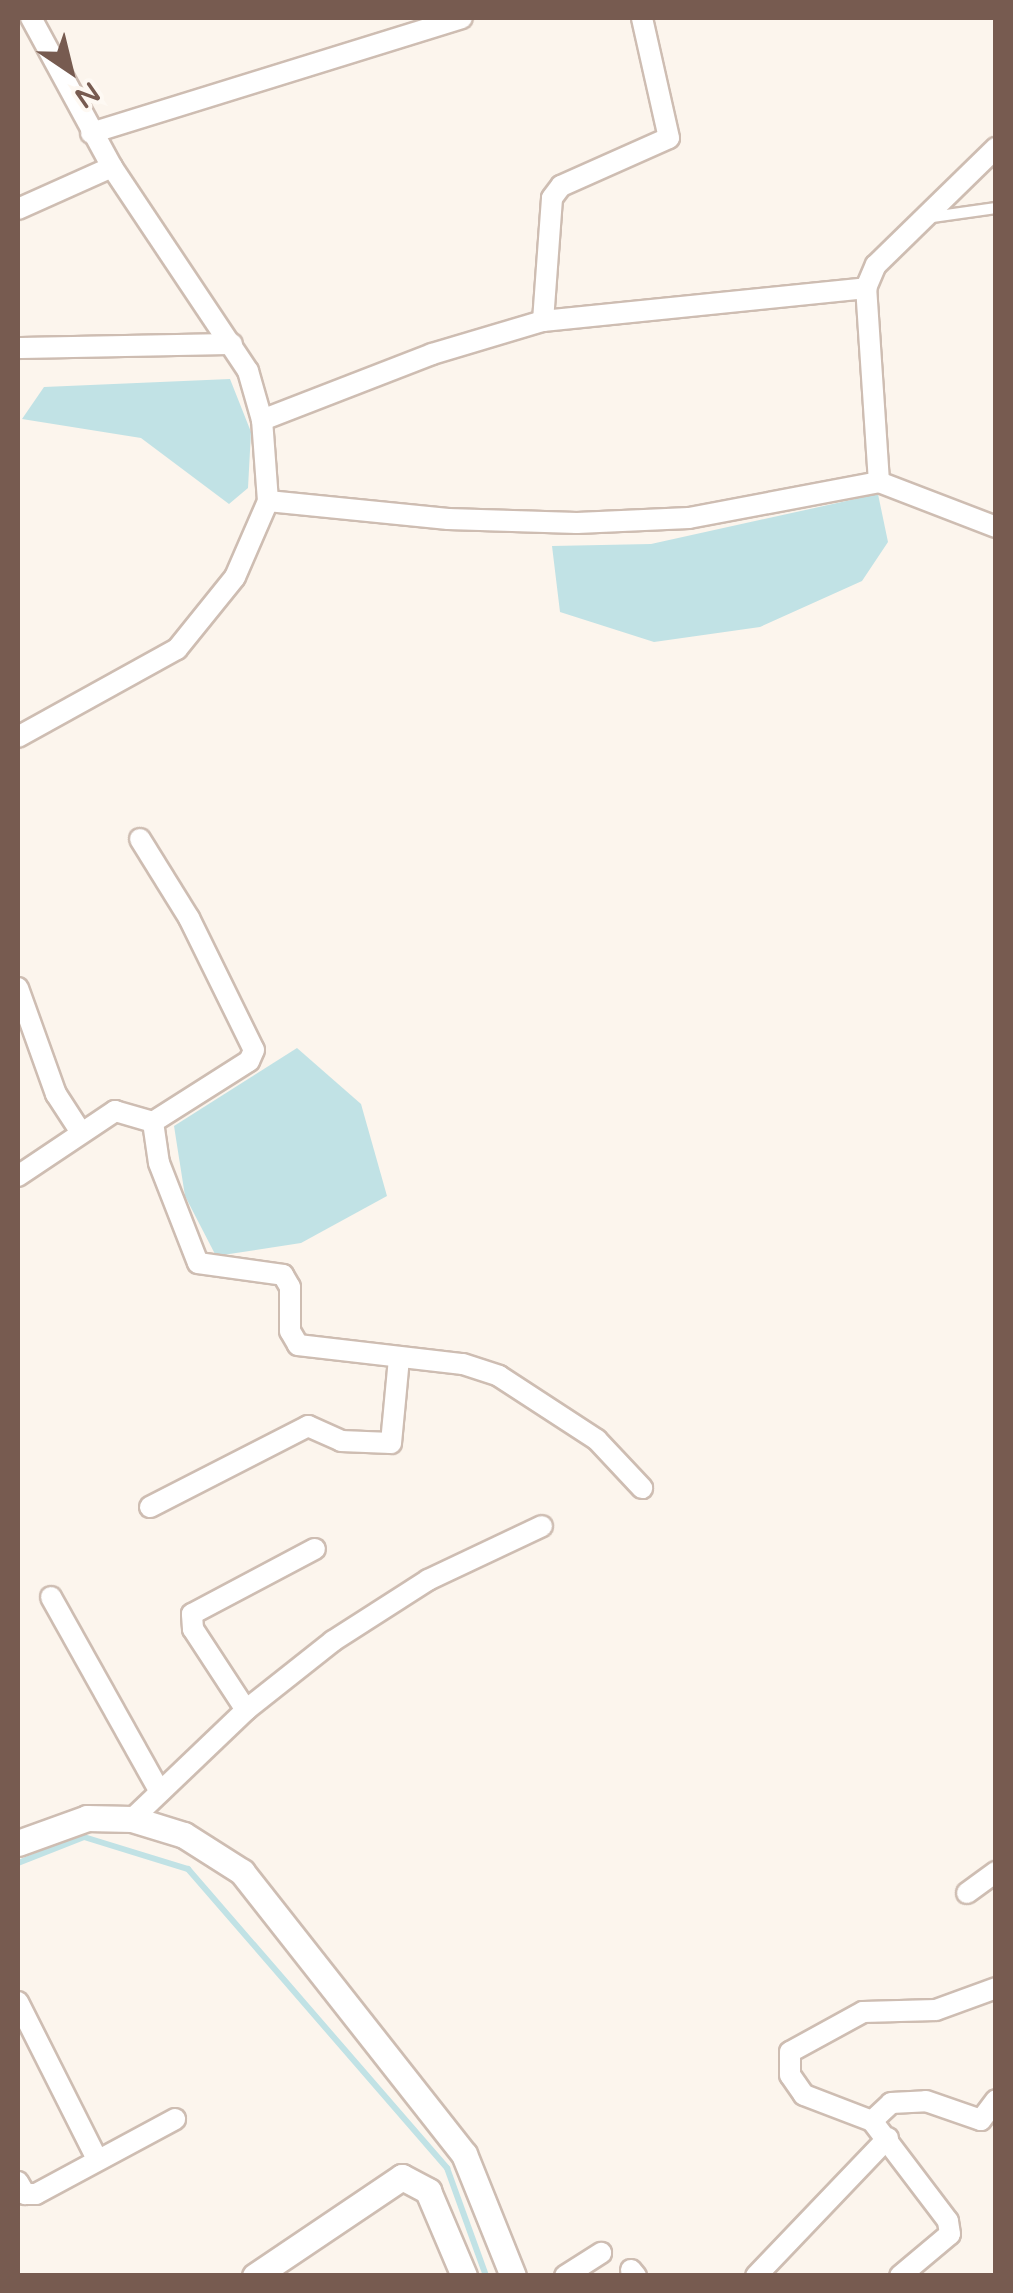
<!DOCTYPE html>
<html>
<head>
<meta charset="utf-8">
<style>
	body { margin:0 }
	#map { position:relative; width:1013px; height:2293px; overflow:hidden; background:#fcf5ed; font-family:"Varela Round",sans-serif }
	div>[style] { position:absolute }
	.water>* { inset:0; background:#c1e2e5 }
	.stream>* { height:6px; margin:-3px; padding:0 3px; transform-origin:3px; border-radius:3px; background:#c1e2e5 }
	.roads { filter:drop-shadow(2px 0 #cebdb2) drop-shadow(-2px 0 #cebdb2) drop-shadow(0 2px #cebdb2) drop-shadow(0 -2px #cebdb2) }
	.service>* { height:10px; margin:-5px; padding:0 5px; transform-origin:5px; border-radius:5px; background:#fff }
	.minor>* { height:20px; margin:-10px; padding:0 10px; transform-origin:10px; border-radius:10px; background:#fff }
	.tertiary>* { height:25px; margin:-12.5px; padding:0 12.5px; transform-origin:12.5px; border-radius:12.5px; background:#fff }
	span { translate:-50% -50%; white-space:nowrap; text-align:center; line-height:1.15; -webkit-text-stroke:8px #fef9f3; paint-order:stroke }
	.frame { position:absolute; inset:0; border:20px solid #775b50; pointer-events:none }
	.north { position:absolute; left:20px; top:20px; width:100px; height:100px; -webkit-text-stroke:8px #fef9f3; paint-order:stroke; rotate:145deg; font-size:28px; font-weight:700; line-height:40px; text-align:center; color:#775b50 }
	.north::after { content:''; display:block; margin:auto; width:35px; height:45px; background:#775b50; clip-path:polygon(50% 0,100% 100%,50% 72%,0 100%) }
</style>
</head>
<body>
<div id="map">
	<div class="water">
		<i style="clip-path:polygon(230px 379px,251px 432px,248px 488px,229px 504px,141px 438px,22px 419px,44px 387px)"></i>
		<i style="clip-path:polygon(878px 494px,888px 542px,862px 581px,760px 627px,654px 642px,560px 612px,552px 546px,651px 544px)"></i>
		<i style="clip-path:polygon(297px 1048px,361px 1104px,387px 1196px,301px 1243px,216px 1256px,185px 1196px,174px 1126px)"></i>
	</div>
	<div class="stream">
		<i style="left:18px;top:1863px;width:71px;rotate:-21.5deg"></i>
		<i style="left:84px;top:1837px;width:109px;rotate:17.1deg"></i>
		<i style="left:188px;top:1869px;width:396px;rotate:49.1deg"></i>
		<i style="left:447px;top:2168px;width:115px;rotate:70.1deg"></i>
	</div>
	<div class="roads">
		<div class="service">
			<i style="left:932px;top:217px;width:65px;rotate:-8deg"></i>
		</div>
		<div class="minor">
			<i style="left:91px;top:133px;width:388px;rotate:-17.2deg"></i>
			<i style="left:18px;top:209px;width:103px;rotate:-24.1deg"></i>
			<i style="left:543px;top:321px;width:123px;rotate:-85.8deg"></i>
			<i style="left:552px;top:198px;width:15px;rotate:-53deg"></i>
			<i style="left:561px;top:186px;width:118px;rotate:-24deg"></i>
			<i style="left:669px;top:138px;width:123px;rotate:-102.7deg"></i>
			<i style="left:18px;top:348px;width:214px;rotate:-1.1deg"></i>
			<i style="left:262px;top:420px;width:182px;rotate:-21.2deg"></i>
			<i style="left:432px;top:354px;width:116px;rotate:-16.6deg"></i>
			<i style="left:543px;top:321px;width:325px;rotate:-5.8deg"></i>
			<i style="left:879px;top:482px;width:194px;rotate:-93.8deg"></i>
			<i style="left:866px;top:288px;width:25px;rotate:-67deg"></i>
			<i style="left:876px;top:265px;width:168px;rotate:-44.3deg"></i>
			<i style="left:268px;top:501px;width:181px;rotate:5.7deg"></i>
			<i style="left:448px;top:519px;width:129px;rotate:1.8deg"></i>
			<i style="left:577px;top:523px;width:112px;rotate:-2.6deg"></i>
			<i style="left:689px;top:518px;width:193px;rotate:-10.7deg"></i>
			<i style="left:879px;top:482px;width:125px;rotate:21deg"></i>
			<i style="left:18px;top:737px;width:182px;rotate:-29deg"></i>
			<i style="left:177px;top:649px;width:92px;rotate:-51.1deg"></i>
			<i style="left:235px;top:577px;width:83px;rotate:-66.5deg"></i>
			<i style="left:268px;top:501px;width:81px;rotate:-94.2deg"></i>
			<i style="left:262px;top:420px;width:51px;rotate:-105.9deg"></i>
			<i style="left:248px;top:371px;width:245px;rotate:-123.7deg"></i>
			<i style="left:112px;top:167px;width:170px;rotate:-118.5deg"></i>
			<i style="left:140px;top:839px;width:93px;rotate:58.2deg"></i>
			<i style="left:189px;top:918px;width:147px;rotate:63.8deg"></i>
			<i style="left:254px;top:1050px;width:12px;rotate:114deg"></i>
			<i style="left:249px;top:1061px;width:114px;rotate:147.6deg"></i>
			<i style="left:153px;top:1122px;width:41px;rotate:81.7deg"></i>
			<i style="left:159px;top:1163px;width:107px;rotate:68.7deg"></i>
			<i style="left:198px;top:1263px;width:86px;rotate:8deg"></i>
			<i style="left:283px;top:1275px;width:14px;rotate:60deg"></i>
			<i style="left:290px;top:1287px;width:44px;rotate:90deg"></i>
			<i style="left:290px;top:1331px;width:16px;rotate:60deg"></i>
			<i style="left:298px;top:1345px;width:166px;rotate:6.6deg"></i>
			<i style="left:463px;top:1364px;width:38px;rotate:18deg"></i>
			<i style="left:499px;top:1376px;width:117px;rotate:33.1deg"></i>
			<i style="left:597px;top:1440px;width:66px;rotate:46.8deg"></i>
			<i style="left:18px;top:988px;width:113px;rotate:70.3deg"></i>
			<i style="left:56px;top:1094px;width:44px;rotate:57deg"></i>
			<i style="left:18px;top:1176px;width:117px;rotate:-33.8deg"></i>
			<i style="left:115px;top:1111px;width:40px;rotate:16deg"></i>
			<i style="left:150px;top:1507px;width:178px;rotate:-27.1deg"></i>
			<i style="left:308px;top:1426px;width:36px;rotate:24deg"></i>
			<i style="left:341px;top:1441px;width:50px;rotate:2.3deg"></i>
			<i style="left:391px;top:1443px;width:85px;rotate:-84.6deg"></i>
			<i style="left:51px;top:1597px;width:223px;rotate:60.8deg"></i>
			<i style="left:246px;top:1710px;width:97px;rotate:-123.2deg"></i>
			<i style="left:193px;top:1629px;width:15px;rotate:-94deg"></i>
			<i style="left:192px;top:1614px;width:139px;rotate:-27.9deg"></i>
			<i style="left:132px;top:1819px;width:158px;rotate:-43.7deg"></i>
			<i style="left:246px;top:1710px;width:111px;rotate:-38.4deg"></i>
			<i style="left:333px;top:1641px;width:113px;rotate:-32.7deg"></i>
			<i style="left:428px;top:1580px;width:126px;rotate:-25.3deg"></i>
			<i style="left:967px;top:1893px;width:36px;rotate:-36deg"></i>
			<i style="left:18px;top:2002px;width:176px;rotate:63.3deg"></i>
			<i style="left:872px;top:2121px;width:26px;rotate:-43deg"></i>
			<i style="left:891px;top:2103px;width:35px;rotate:-3deg"></i>
			<i style="left:926px;top:2101px;width:58px;rotate:19.1deg"></i>
			<i style="left:981px;top:2120px;width:25px;rotate:-53deg"></i>
			<i style="left:18px;top:2182px;width:14px;rotate:60deg"></i>
			<i style="left:25px;top:2194px;width:11px"></i>
			<i style="left:36px;top:2194px;width:158px;rotate:-28.3deg"></i>
			<i style="left:631px;top:2270px;width:8px;rotate:50deg"></i>
			<i style="left:565px;top:2276px;width:43px;rotate:-32.6deg"></i>
			<i style="left:756px;top:2276px;width:191px;rotate:-46.3deg"></i>
			<i style="left:900px;top:2276px;width:65px;rotate:-40deg"></i>
			<i style="left:950px;top:2234px;width:13px;rotate:-99deg"></i>
			<i style="left:948px;top:2221px;width:126px;rotate:-127.2deg"></i>
			<i style="left:872px;top:2121px;width:73px;rotate:-159.1deg"></i>
			<i style="left:804px;top:2095px;width:24px;rotate:-125deg"></i>
			<i style="left:790px;top:2075px;width:23px;rotate:-90deg"></i>
			<i style="left:790px;top:2052px;width:83px;rotate:-28.7deg"></i>
			<i style="left:863px;top:2012px;width:73px;rotate:-1.6deg"></i>
			<i style="left:936px;top:2010px;width:64px;rotate:-20.1deg"></i>
		</div>
		<div class="tertiary">
			<i style="left:18px;top:1843px;width:73px;rotate:-19.9deg"></i>
			<i style="left:87px;top:1818px;width:45px;rotate:1.3deg"></i>
			<i style="left:132px;top:1819px;width:54px;rotate:17.1deg"></i>
			<i style="left:184px;top:1835px;width:69px;rotate:32.5deg"></i>
			<i style="left:242px;top:1872px;width:359px;rotate:51.8deg"></i>
			<i style="left:464px;top:2154px;width:131px;rotate:68.1deg"></i>
			<i style="left:255px;top:2276px;width:177px;rotate:-34deg"></i>
			<i style="left:402px;top:2177px;width:30px;rotate:28deg"></i>
			<i style="left:428px;top:2191px;width:92px;rotate:67deg"></i>
		</div>
	</div>
	<div class="frame"></div>
	<div class="north">N</div>
</div>
</body>
</html>
